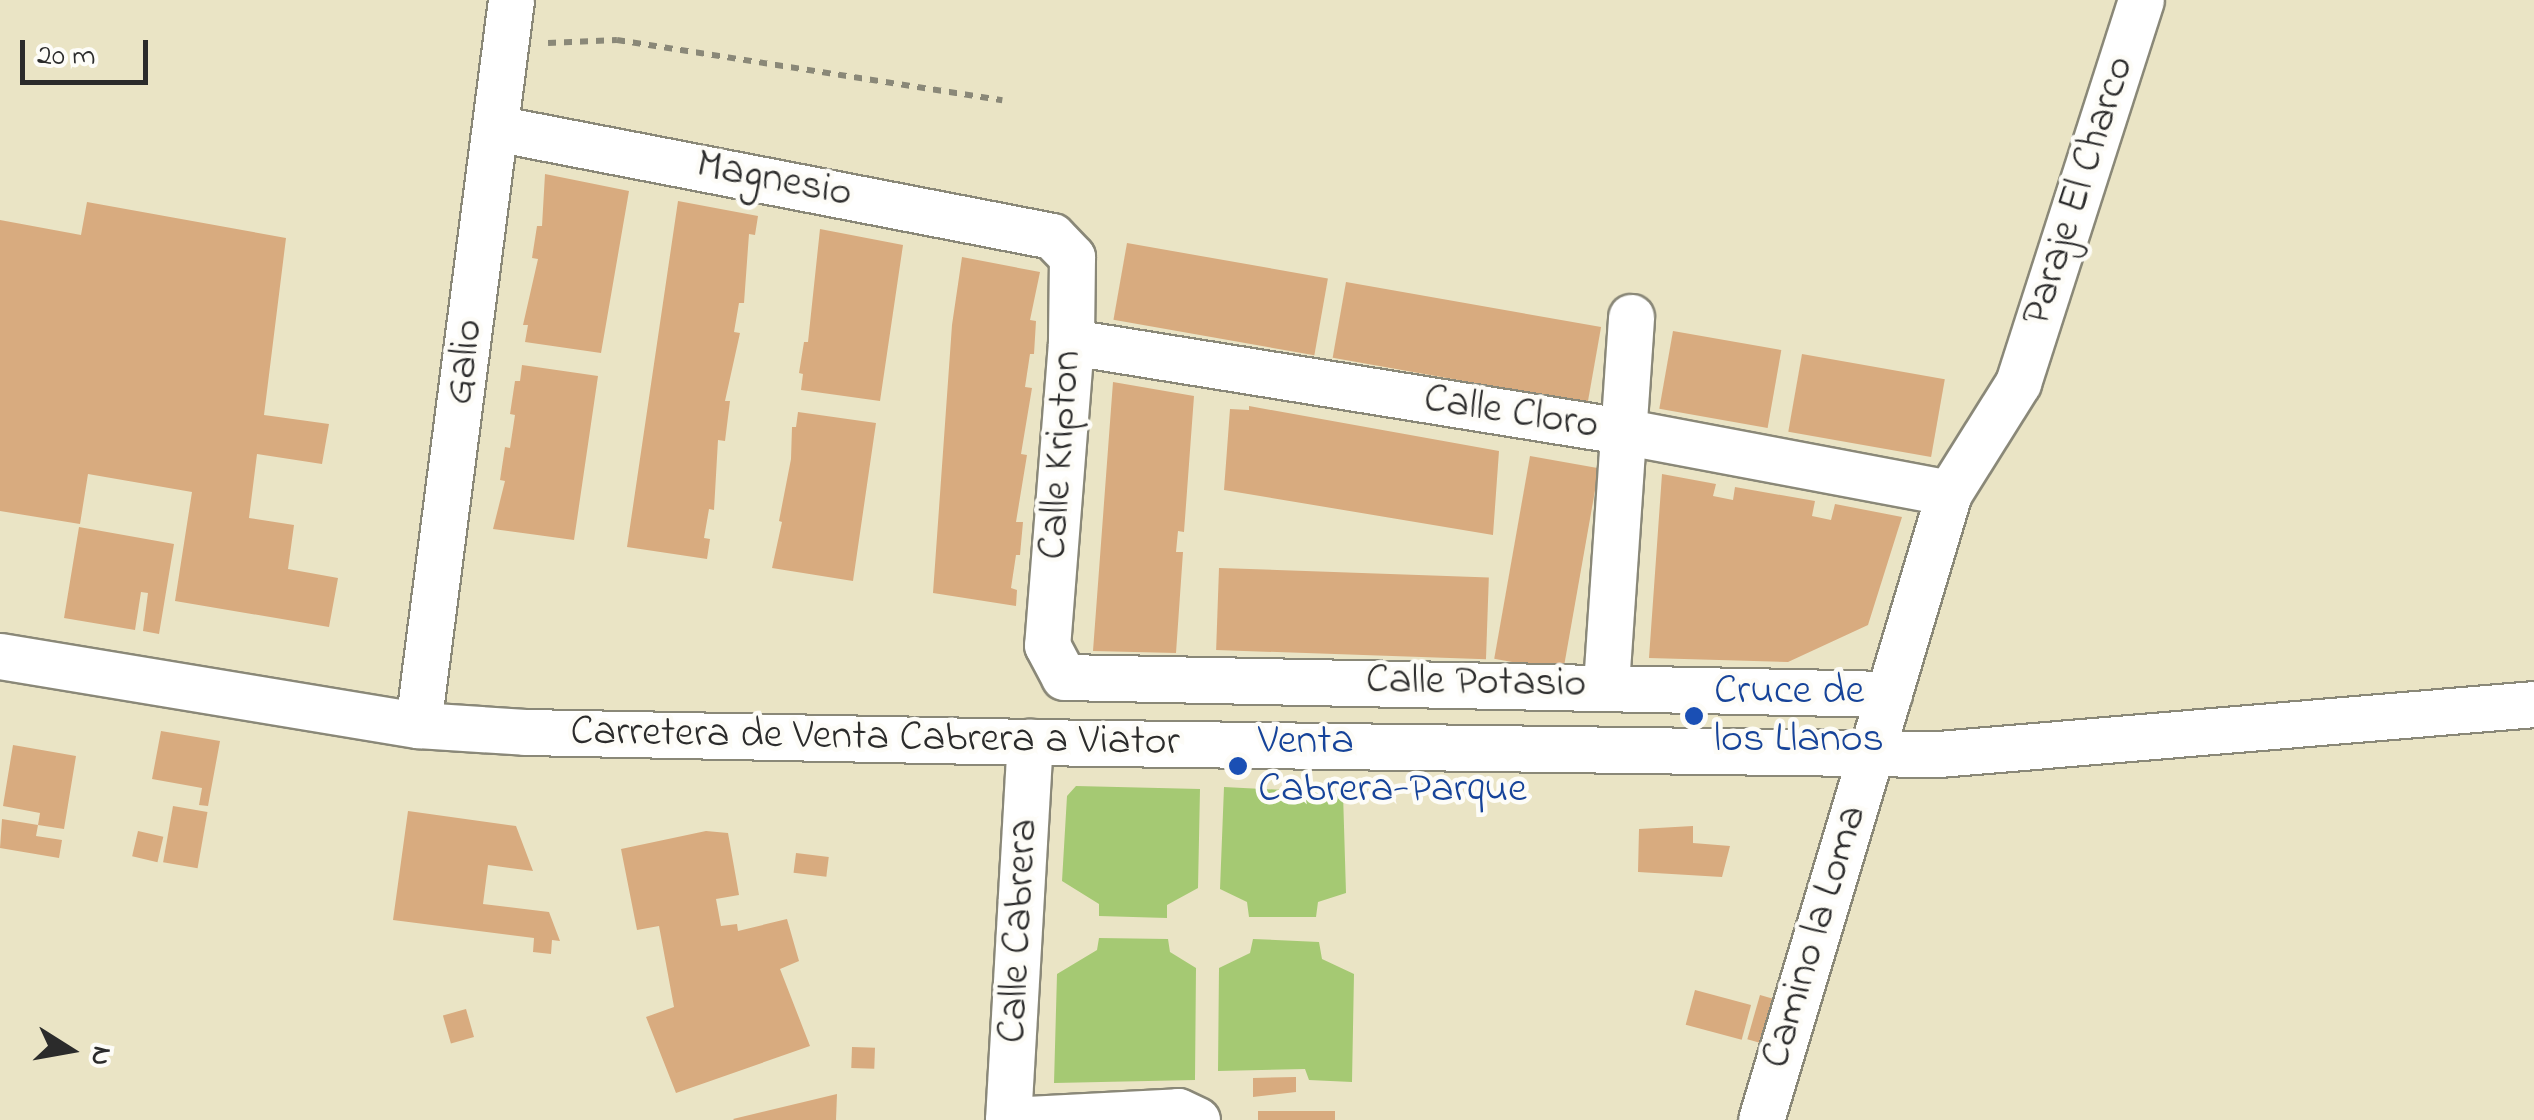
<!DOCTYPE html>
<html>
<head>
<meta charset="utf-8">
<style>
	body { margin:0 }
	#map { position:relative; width:2534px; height:1120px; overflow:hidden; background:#eae4c5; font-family:"Indie Flower",sans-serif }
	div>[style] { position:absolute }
	.green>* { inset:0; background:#a5c973 }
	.building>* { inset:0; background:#d8ab7f; transform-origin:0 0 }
	.path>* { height:6px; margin-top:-3px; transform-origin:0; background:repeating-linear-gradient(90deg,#8a8878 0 8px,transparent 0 16px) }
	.roads { filter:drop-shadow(2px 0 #8a8878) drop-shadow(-2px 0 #8a8878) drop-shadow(0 2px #8a8878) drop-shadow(0 -2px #8a8878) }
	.minor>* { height:45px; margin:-22.5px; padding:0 22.5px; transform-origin:22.5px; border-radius:22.5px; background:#fff }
	.dots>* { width:28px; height:28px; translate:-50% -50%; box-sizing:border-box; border:5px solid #fdfcf7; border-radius:50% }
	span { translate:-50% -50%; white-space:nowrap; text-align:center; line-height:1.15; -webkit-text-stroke:9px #fdfcf7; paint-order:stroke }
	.street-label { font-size:42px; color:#2b2b2b }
	.transit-label { font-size:42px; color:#164399 }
	.left { translate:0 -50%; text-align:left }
	.north { position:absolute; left:20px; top:1000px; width:100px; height:100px; -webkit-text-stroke:8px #fdfcf7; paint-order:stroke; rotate:101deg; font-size:28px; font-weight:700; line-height:40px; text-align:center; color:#2b2b2b }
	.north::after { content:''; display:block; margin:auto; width:35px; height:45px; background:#2b2b2b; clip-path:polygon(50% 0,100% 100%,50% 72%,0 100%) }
	.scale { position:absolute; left:20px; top:40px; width:128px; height:45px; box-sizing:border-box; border:5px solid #2b2b2b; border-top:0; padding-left:12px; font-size:30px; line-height:35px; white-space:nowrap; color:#2b2b2b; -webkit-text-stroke:8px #fdfcf7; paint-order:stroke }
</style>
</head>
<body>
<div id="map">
	<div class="green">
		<i style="clip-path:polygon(1076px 786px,1200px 789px,1198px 888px,1167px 905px,1167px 918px,1099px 916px,1099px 904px,1062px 881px,1067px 796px)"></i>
		<i style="clip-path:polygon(1224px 787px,1343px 793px,1346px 893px,1318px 902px,1316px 917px,1249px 917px,1247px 902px,1220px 889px)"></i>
		<i style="clip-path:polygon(1099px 938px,1168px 939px,1170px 952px,1196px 968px,1195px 1080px,1054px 1083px,1057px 974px,1097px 950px)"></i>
		<i style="clip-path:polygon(1253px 939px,1319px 942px,1322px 959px,1354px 974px,1352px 1082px,1309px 1080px,1305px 1069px,1218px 1071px,1219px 968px,1250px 953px)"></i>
	</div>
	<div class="building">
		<i style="clip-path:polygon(545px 174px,629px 191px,601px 353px,525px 342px,528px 325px,523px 325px,538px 259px,532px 258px,537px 226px,542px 226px)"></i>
		<i style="clip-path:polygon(678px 201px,758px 216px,755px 235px,749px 234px,744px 303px,739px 303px,734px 332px,740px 333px,725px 401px,730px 401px,725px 441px,718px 440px,714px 510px,709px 509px,704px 538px,710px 539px,707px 559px,627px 547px)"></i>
		<i style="clip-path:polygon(87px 202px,286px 238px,264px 415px,329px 424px,322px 464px,257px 454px,249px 518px,294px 525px,288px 569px,338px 578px,329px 627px,175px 601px,192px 492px,88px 474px,80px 524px,0 511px,0 220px,81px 235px)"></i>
		<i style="clip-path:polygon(820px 229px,903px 245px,880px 401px,801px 390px,803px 374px,799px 373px,804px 342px,808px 342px)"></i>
		<i style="left:1127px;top:243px;width:204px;height:78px;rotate:10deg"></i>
		<i style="clip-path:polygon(962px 257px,1040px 272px,1030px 320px,1036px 321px,1034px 354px,1030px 354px,1025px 387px,1032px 388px,1021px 454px,1027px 455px,1016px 522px,1023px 522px,1020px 555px,1016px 555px,1011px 588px,1017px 590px,1016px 606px,933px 593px,952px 325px)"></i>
		<i style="left:1346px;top:282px;width:259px;height:77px;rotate:10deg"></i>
		<i style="left:1673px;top:331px;width:110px;height:79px;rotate:10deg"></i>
		<i style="left:1802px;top:354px;width:145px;height:79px;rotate:10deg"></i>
		<i style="clip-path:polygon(522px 365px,598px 376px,574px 540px,493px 529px,505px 481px,500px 480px,505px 447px,510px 448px,515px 415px,510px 414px,515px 381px,520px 381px)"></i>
		<i style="clip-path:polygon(1113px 382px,1194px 396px,1184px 532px,1178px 531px,1176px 552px,1183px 552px,1176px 653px,1093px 651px)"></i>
		<i style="clip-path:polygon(1249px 406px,1499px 451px,1493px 535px,1224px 490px,1230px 409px,1249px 410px)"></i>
		<i style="clip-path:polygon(798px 412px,876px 423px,853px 581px,772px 568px,782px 522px,779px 521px,791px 459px,792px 427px,796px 427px)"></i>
		<i style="left:1530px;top:456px;width:70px;height:206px;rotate:10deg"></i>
		<i style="clip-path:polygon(1662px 474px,1716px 484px,1713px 496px,1733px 500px,1735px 487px,1815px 501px,1812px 516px,1831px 520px,1835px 504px,1902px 517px,1868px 625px,1788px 662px,1649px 658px)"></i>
		<i style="clip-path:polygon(79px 527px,174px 544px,159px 634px,143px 631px,148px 593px,141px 592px,135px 630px,64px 618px)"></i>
		<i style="left:1219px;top:568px;width:270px;height:82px;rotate:2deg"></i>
		<i style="clip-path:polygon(161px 731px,220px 741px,208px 806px,199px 805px,202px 788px,152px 779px)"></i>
		<i style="clip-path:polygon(13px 745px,76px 756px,64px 829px,38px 825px,36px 836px,62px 840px,59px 858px,0 848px,2px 819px,38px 825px,40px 813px,3px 806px)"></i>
		<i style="left:173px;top:806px;width:35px;height:57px;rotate:10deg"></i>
		<i style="clip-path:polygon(408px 811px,516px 826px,533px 871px,488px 865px,483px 904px,549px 912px,560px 941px,552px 940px,551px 954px,533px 952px,534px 938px,393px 920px)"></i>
		<i style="clip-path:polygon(1693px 826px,1693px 843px,1730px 846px,1722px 877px,1638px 872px,1639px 829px)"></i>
		<i style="left:138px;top:831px;width:26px;height:26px;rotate:13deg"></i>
		<i style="clip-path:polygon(706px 831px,728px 833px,739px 895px,716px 899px,721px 926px,737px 924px,738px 931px,787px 919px,799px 961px,780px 969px,810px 1046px,676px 1093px,646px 1017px,674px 1007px,659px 926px,637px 930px,621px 849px)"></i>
		<i style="left:796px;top:853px;width:33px;height:20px;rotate:7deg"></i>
		<i style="left:1695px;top:990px;width:58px;height:36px;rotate:15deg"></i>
		<i style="left:1760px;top:995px;width:33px;height:46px;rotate:16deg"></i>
		<i style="left:466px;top:1009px;width:29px;height:24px;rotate:74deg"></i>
		<i style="left:852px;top:1047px;width:23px;height:21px;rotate:2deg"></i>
		<i style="clip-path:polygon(1296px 1077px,1296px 1092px,1253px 1097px,1253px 1078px)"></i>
		<i style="clip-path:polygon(837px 1094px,836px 1120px,734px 1120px,733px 1119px)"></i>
		<i style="left:1335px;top:1111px;width:9px;height:77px;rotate:90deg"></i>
	</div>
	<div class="path">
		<i style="left:548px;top:43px;width:69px;rotate:-2.5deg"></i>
		<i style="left:617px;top:40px;width:390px;rotate:8.9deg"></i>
	</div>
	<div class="roads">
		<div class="minor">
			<i style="left:495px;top:128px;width:567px;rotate:10.97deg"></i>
			<i style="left:1052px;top:236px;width:29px;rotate:46deg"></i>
			<i style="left:1072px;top:257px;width:85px;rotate:90.7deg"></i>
			<i style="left:1071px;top:342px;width:304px;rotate:94.5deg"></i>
			<i style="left:1047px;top:645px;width:36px;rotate:62deg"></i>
			<i style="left:1064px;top:677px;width:825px;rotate:1.18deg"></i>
			<i style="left:1071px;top:342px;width:558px;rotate:9.18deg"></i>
			<i style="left:1622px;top:431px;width:333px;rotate:10.7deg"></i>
			<i style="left:0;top:656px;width:424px;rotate:9.4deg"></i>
			<i style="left:418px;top:725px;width:107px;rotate:3.7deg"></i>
			<i style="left:525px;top:732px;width:505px;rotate:1.13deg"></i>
			<i style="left:1030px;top:742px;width:909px;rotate:0.76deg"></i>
			<i style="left:1939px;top:754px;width:597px;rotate:-4.8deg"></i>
			<i style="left:1606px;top:685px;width:369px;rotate:-86.1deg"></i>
			<i style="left:418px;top:725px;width:731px;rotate:-82.69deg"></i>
			<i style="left:1008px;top:1120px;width:379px;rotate:-86.7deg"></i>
			<i style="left:1008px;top:1120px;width:170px;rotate:-3deg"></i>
			<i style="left:1178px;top:1111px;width:21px;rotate:25deg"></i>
			<i style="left:1761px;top:1120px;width:655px;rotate:-73.31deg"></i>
			<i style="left:1949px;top:493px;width:130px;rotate:-57.9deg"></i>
			<i style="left:2018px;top:383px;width:402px;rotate:-72.2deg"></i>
		</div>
	</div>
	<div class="dots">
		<i style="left:1694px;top:716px;background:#1a4fb4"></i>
		<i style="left:1238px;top:766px;background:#1a4fb4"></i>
	</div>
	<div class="street-label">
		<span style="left:774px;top:180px;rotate:11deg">Magnesio</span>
		<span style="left:2079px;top:191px;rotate:-72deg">Paraje El Charco</span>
		<span style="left:465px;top:362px;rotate:-83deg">Galio</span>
		<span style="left:1511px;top:413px;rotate:9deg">Calle Cloro</span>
		<span style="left:1061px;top:455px;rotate:-86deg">Calle Kripton</span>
		<span style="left:1476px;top:683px;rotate:1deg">Calle Potasio</span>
		<span style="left:875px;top:738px;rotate:1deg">Carretera de Venta Cabrera a Viator</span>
		<span style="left:1019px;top:931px;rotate:-87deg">Calle Cabrera</span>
		<span style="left:1815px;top:937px;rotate:-73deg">Camino la Loma</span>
	</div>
	<div class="transit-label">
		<span class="left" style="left:1714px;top:716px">Cruce de<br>los Llanos</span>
		<span class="left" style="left:1258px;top:766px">Venta<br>Cabrera-Parque</span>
	</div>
	<div class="north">N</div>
	<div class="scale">20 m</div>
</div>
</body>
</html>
